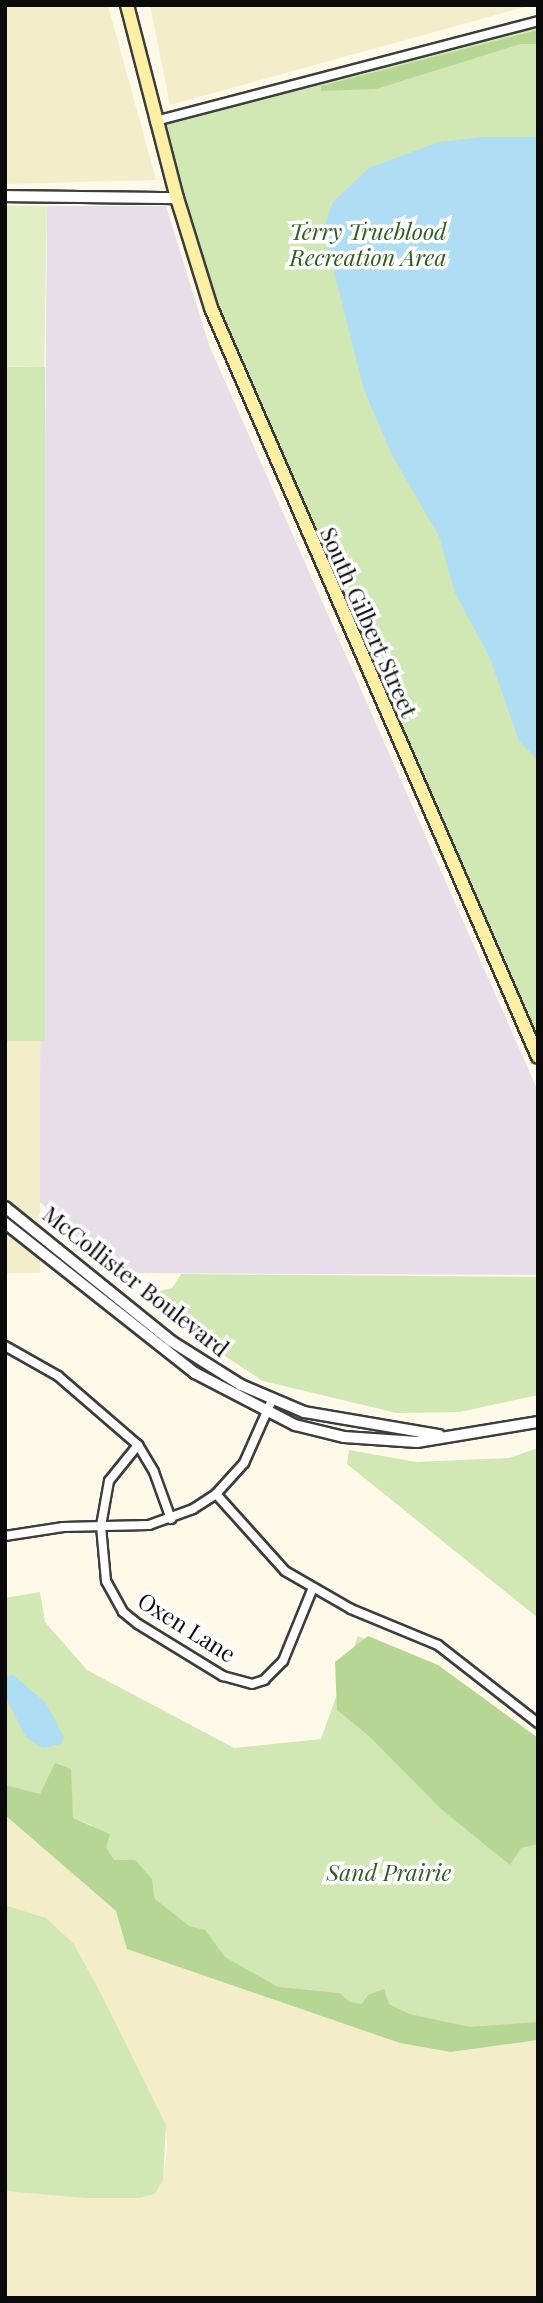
<!DOCTYPE html>
<html>
<head>
<meta charset="utf-8">
<style>
	body { margin:0 }
	#map { position:relative; width:543px; height:2303px; overflow:hidden; background:#fef9e8; font-family:"Playfair Display",serif }
	div>[style] { position:absolute }
	.industrial>* { inset:0; background:#e8dee9 }
	.farmland>* { inset:0; background:#f3edca; transform-origin:0 0 }
	.green>* { inset:0; background:#d1e7b4; transform-origin:0 0 }
	.forest>* { inset:0; background:#b5d793 }
	.pitch>* { inset:0; background:#e2eec5; transform-origin:0 0 }
	.water>* { inset:0; background:#aeddf4 }
	.roads { filter:drop-shadow(2px 0 #3d3d3d) drop-shadow(-2px 0 #3d3d3d) drop-shadow(0 2px #3d3d3d) drop-shadow(0 -2px #3d3d3d) }
	.minor>* { height:8px; margin:-4px; padding:0 4px; transform-origin:4px; border-radius:4px; background:#fff }
	.tertiary>* { height:10px; margin:-5px; padding:0 5px; transform-origin:5px; border-radius:5px; background:#fff }
	.secondary>* { height:12px; margin:-6px; padding:0 6px; transform-origin:6px; border-radius:6px; background:#fdefa4 }
	span { translate:-50% -50%; white-space:nowrap; text-align:center; line-height:1.15; -webkit-text-stroke:7px #fff; paint-order:stroke }
	.park-label { font-size:23px; color:#2e5f1d; font-style:italic }
	.street-label { font-size:23px; color:#0a0a0a }
	.frame { position:absolute; inset:0; border:7px solid #0a0a0a; pointer-events:none }
</style>
</head>
<body>
<div id="map">
	<div class="industrial">
		<i style="clip-path:polygon(47px 206px,166px 206px,209px 345px,538px 1091px,538px 1275px,114px 1273px,39px 1201px)"></i>
	</div>
	<div class="farmland">
		<i style="clip-path:polygon(5px 5px,108px 5px,156px 180px,5px 184px)"></i>
		<i style="clip-path:polygon(150px 5px,532px 5px,170px 105px)"></i>
		<i style="left:40px;top:1041px;width:232px;height:35px;rotate:90deg"></i>
		<i style="clip-path:polygon(5px 1815px,116px 1911px,451px 2052px,538px 2040px,538px 2298px,5px 2298px,5px 2191px,140px 2198px,155px 2194px,163px 2180px,167px 2147px,166px 2125px,74px 1944px,46px 1918px,5px 1905px)"></i>
	</div>
	<div class="green">
		<i style="clip-path:polygon(528px 28px,538px 29px,538px 1056px,184px 234px,151px 127px)"></i>
		<i style="left:45px;top:367px;width:674px;height:40px;rotate:90deg"></i>
		<i style="clip-path:polygon(181px 1274px,538px 1277px,538px 1395px,460px 1412px,397px 1413px,263px 1381px,211px 1347px,145px 1294px,172px 1288px)"></i>
		<i style="clip-path:polygon(538px 1448px,538px 1618px,347px 1464px,349px 1450px,416px 1462px,509px 1458px)"></i>
		<i style="clip-path:polygon(40px 1592px,45px 1622px,87px 1670px,234px 1748px,321px 1739px,358px 1636px,435px 1668px,538px 1738px,538px 2030px,401px 2034px,162px 1947px,152px 1879px,114px 1860px,91px 1825px,73px 1818px,71px 1792px,33px 1838px,5px 1815px,5px 1598px)"></i>
		<i style="clip-path:polygon(5px 1905px,46px 1918px,74px 1944px,103px 1998px,166px 2125px,163px 2180px,155px 2194px,140px 2198px,86px 2198px,5px 2191px)"></i>
	</div>
	<div class="forest">
		<i style="clip-path:polygon(538px 30px,538px 44px,520px 44px,376px 89px,321px 91px,321px 86px)"></i>
		<i style="clip-path:polygon(368px 1636px,438px 1665px,538px 1738px,538px 1844px,521px 1848px,510px 1865px,441px 1809px,369px 1736px,337px 1710px,335px 1662px)"></i>
		<i style="clip-path:polygon(55px 1763px,71px 1769px,73px 1818px,110px 1834px,106px 1847px,114px 1860px,135px 1860px,152px 1879px,155px 1899px,189px 1926px,205px 1930px,225px 1957px,278px 1987px,339px 1993px,350px 2002px,362px 2004px,368px 1995px,384px 1989px,389px 2004px,409px 2014px,470px 2027px,538px 2022px,538px 2040px,451px 2052px,400px 2043px,127px 1949px,116px 1911px,5px 1815px,5px 1785px,40px 1794px)"></i>
	</div>
	<div class="pitch">
		<i style="left:47px;top:206px;width:161px;height:42px;rotate:91deg"></i>
	</div>
	<div class="water">
		<i style="clip-path:polygon(483px 137px,538px 137px,538px 760px,519px 741px,490px 658px,455px 593px,439px 536px,392px 455px,364px 390px,326px 240px,326px 221px,333px 202px,369px 168px,439px 142px)"></i>
		<i style="clip-path:polygon(13px 1675px,45px 1702px,64px 1737px,61px 1744px,42px 1748px,26px 1737px,5px 1696px,5px 1677px)"></i>
	</div>
	<div class="roads">
		<div class="minor">
			<i style="left:155px;top:121px;width:396px;rotate:-14.6deg"></i>
			<i style="left:5px;top:1346px;width:61px;rotate:29.5deg"></i>
			<i style="left:58px;top:1376px;width:106px;rotate:40.8deg"></i>
			<i style="left:138px;top:1445px;width:31px;rotate:59deg"></i>
			<i style="left:154px;top:1472px;width:50px;rotate:70.1deg"></i>
			<i style="left:138px;top:1445px;width:46px;rotate:128.9deg"></i>
			<i style="left:109px;top:1481px;width:46px;rotate:100.1deg"></i>
			<i style="left:101px;top:1526px;width:55px;rotate:84.8deg"></i>
			<i style="left:106px;top:1581px;width:35px;rotate:61deg"></i>
			<i style="left:123px;top:1612px;width:19px;rotate:39deg"></i>
			<i style="left:138px;top:1624px;width:100px;rotate:31.5deg"></i>
			<i style="left:223px;top:1676px;width:30px;rotate:15deg"></i>
			<i style="left:252px;top:1684px;width:13px;rotate:-18deg"></i>
			<i style="left:264px;top:1680px;width:27px;rotate:-45deg"></i>
			<i style="left:283px;top:1661px;width:77px;rotate:-67.8deg"></i>
			<i style="left:216px;top:1494px;width:103px;rotate:48.1deg"></i>
			<i style="left:285px;top:1571px;width:76px;rotate:29.9deg"></i>
			<i style="left:351px;top:1609px;width:94px;rotate:22.5deg"></i>
			<i style="left:438px;top:1645px;width:127px;rotate:38deg"></i>
			<i style="left:5px;top:1536px;width:59px;rotate:-8.8deg"></i>
			<i style="left:63px;top:1527px;width:86px;rotate:-1.3deg"></i>
			<i style="left:149px;top:1525px;width:47px;rotate:-20deg"></i>
			<i style="left:193px;top:1509px;width:27px;rotate:-33deg"></i>
			<i style="left:216px;top:1494px;width:42px;rotate:-47.9deg"></i>
			<i style="left:244px;top:1463px;width:69px;rotate:-66deg"></i>
		</div>
		<div class="tertiary">
			<i style="left:5px;top:196px;width:172px;rotate:0.7deg"></i>
			<i style="left:5px;top:1207px;width:213px;rotate:38.9deg"></i>
			<i style="left:171px;top:1341px;width:83px;rotate:32.2deg"></i>
			<i style="left:241px;top:1385px;width:69px;rotate:23.2deg"></i>
			<i style="left:304px;top:1412px;width:137px;rotate:9.7deg"></i>
			<i style="left:5px;top:1223px;width:242px;rotate:38.3deg"></i>
			<i style="left:195px;top:1373px;width:113px;rotate:27.5deg"></i>
			<i style="left:295px;top:1425px;width:50px;rotate:13.8deg"></i>
			<i style="left:344px;top:1437px;width:73px;rotate:3.9deg"></i>
			<i style="left:417px;top:1442px;width:123px;rotate:-9.4deg"></i>
		</div>
		<div class="secondary">
			<i style="left:127px;top:5px;width:199px;rotate:75.5deg"></i>
			<i style="left:177px;top:198px;width:115px;rotate:72.8deg"></i>
			<i style="left:211px;top:308px;width:817px;rotate:66.41deg"></i>
		</div>
	</div>
	<div class="park-label">
		<span style="left:368px;top:244px">Terry Trueblood<br>Recreation Area</span>
		<span style="left:389px;top:1872px">Sand Prairie</span>
	</div>
	<div class="street-label">
		<span style="left:369px;top:622px;rotate:66deg">South Gilbert Street</span>
		<span style="left:136px;top:1281px;rotate:38deg">McCollister Boulevard</span>
		<span style="left:187px;top:1627px;rotate:32deg">Oxen Lane</span>
	</div>
	<div class="frame"></div>
</div>
</body>
</html>
